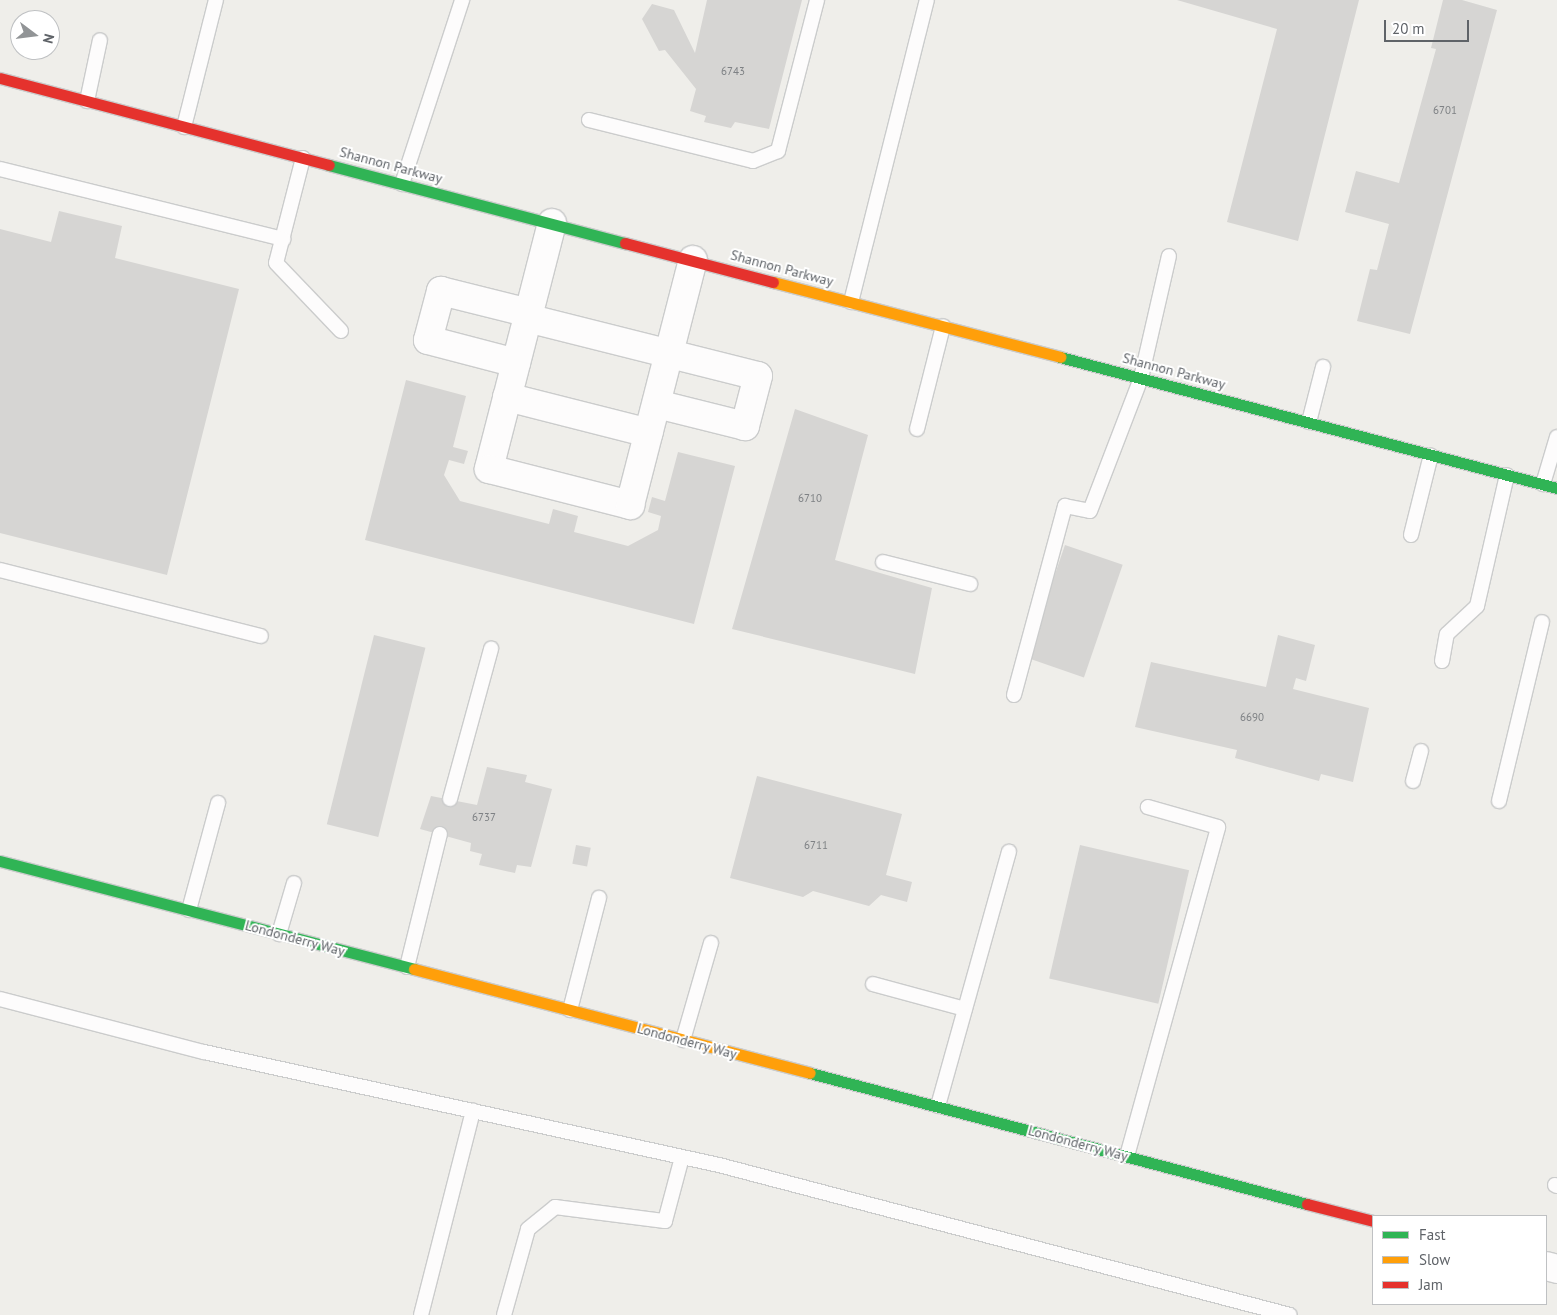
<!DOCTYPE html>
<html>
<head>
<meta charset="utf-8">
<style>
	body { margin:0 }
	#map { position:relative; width:1557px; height:1315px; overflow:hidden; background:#efeeea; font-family:"PT Sans",sans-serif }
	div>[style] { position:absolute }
	.building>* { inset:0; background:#d6d5d3; transform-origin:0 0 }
	.roads { filter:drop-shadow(1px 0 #cbcccc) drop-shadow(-1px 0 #cbcccc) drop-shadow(0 1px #cbcccc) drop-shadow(0 -1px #cbcccc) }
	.lane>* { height:14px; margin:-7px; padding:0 7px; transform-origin:7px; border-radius:7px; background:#fdfcfc }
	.street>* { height:28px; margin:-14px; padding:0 14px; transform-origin:14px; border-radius:14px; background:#fdfcfc }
	.fast>* { height:11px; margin:-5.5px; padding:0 5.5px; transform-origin:5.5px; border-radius:5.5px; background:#30b455 }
	.slow>* { height:11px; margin:-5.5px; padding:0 5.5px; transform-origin:5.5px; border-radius:5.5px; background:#ff9f0a }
	.jam>* { height:11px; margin:-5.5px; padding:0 5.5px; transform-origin:5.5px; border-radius:5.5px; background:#e5322d }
	span { translate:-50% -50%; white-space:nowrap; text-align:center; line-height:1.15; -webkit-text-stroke:4px #fff; paint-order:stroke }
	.number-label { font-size:11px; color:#7e8184 }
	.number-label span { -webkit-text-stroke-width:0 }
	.street-label { font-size:14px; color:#5f6368 }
	.legend { position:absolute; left:1372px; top:1215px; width:175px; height:90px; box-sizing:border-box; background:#fff; border:1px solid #bfc1c3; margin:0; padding:6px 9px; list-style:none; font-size:15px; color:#5f6368 }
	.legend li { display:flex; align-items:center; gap:10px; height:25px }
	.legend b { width:25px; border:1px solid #bfc1c3 }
	.north { position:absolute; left:10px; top:10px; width:50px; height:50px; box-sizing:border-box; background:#fff; border:1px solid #bfc1c3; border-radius:50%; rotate:105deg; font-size:14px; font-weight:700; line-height:20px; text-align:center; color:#5f6368 }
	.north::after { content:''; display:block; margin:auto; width:18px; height:22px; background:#919496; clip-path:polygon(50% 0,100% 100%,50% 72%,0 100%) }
	.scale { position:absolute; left:1384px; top:20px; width:85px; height:22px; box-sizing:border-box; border:2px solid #5f6368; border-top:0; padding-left:6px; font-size:15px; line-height:18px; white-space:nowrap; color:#5f6368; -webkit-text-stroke:4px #fff; paint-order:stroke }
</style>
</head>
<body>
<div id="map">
	<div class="building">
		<i style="clip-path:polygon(707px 0,802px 0,769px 129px,735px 122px,731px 128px,704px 122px,706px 116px,690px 111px,696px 89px,665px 50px,659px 51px,642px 19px,652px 4px,674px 10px,695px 53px)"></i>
		<i style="clip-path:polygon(1177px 0,1359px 0,1298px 241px,1227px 222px,1277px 29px)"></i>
		<i style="clip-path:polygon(1443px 0,1462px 0,1497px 10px,1410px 334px,1357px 321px,1370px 269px,1377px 270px,1389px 224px,1345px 212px,1356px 171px,1399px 183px,1436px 49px,1431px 48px)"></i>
		<i style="clip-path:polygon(59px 211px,122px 226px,115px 258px,239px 289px,167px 575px,0 533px,0 229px,51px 242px)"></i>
		<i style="clip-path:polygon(406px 380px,466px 396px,453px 447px,468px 451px,464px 464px,449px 460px,444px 475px,460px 501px,549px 524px,553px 509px,578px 516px,574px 532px,628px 546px,658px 530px,661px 516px,648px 512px,652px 497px,665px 501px,678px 452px,735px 466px,694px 624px,365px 540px)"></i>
		<i style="clip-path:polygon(795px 409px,868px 435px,835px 560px,932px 588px,915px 674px,732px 629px)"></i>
		<i style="left:1065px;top:545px;width:61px;height:119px;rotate:19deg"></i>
		<i style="left:374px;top:635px;width:53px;height:195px;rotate:14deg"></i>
		<i style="clip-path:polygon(1278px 635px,1315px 645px,1306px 681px,1296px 678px,1293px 689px,1369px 708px,1353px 782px,1321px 774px,1319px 781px,1235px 758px,1237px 750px,1135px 727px,1151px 662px,1266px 687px)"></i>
		<i style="clip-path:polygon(487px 767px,527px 775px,525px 782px,552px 789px,531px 867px,517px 865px,515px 873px,479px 865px,482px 854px,470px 851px,471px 843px,420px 829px,431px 796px,477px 805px)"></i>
		<i style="clip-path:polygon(757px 776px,902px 814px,886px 875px,912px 882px,907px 902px,881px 895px,869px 906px,813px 891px,803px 897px,730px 878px)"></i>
		<i style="left:576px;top:845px;width:15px;height:19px;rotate:11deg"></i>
		<i style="left:1080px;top:845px;width:112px;height:137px;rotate:13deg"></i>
	</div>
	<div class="roads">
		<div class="lane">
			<i style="left:87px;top:101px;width:62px;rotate:-78deg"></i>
			<i style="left:589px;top:120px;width:169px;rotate:14deg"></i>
			<i style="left:753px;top:161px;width:27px;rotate:-22deg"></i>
			<i style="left:778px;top:151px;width:156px;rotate:-75.5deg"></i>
			<i style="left:184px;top:127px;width:131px;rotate:-75.9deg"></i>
			<i style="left:303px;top:158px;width:108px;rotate:104.4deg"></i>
			<i style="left:276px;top:263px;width:94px;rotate:46.3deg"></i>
			<i style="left:0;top:169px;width:292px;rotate:13.9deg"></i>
			<i style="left:402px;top:184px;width:194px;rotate:-71.9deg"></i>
			<i style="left:851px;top:302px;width:311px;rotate:-75.9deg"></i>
			<i style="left:1309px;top:422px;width:57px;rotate:-75.7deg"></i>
			<i style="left:917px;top:429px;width:106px;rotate:-75.8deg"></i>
			<i style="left:1543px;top:484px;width:49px;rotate:-73.4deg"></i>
			<i style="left:1411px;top:535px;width:82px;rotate:-76deg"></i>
			<i style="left:883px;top:562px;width:90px;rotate:14.2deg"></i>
			<i style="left:0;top:570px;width:269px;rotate:14.2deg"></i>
			<i style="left:1442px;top:661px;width:27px;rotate:-80deg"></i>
			<i style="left:1447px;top:634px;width:41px;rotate:-43deg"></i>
			<i style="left:1477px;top:606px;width:134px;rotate:-77.1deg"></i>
			<i style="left:1014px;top:695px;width:196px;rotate:-74.9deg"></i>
			<i style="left:1065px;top:506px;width:25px;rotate:11deg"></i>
			<i style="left:1090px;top:511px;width:142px;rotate:-69deg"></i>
			<i style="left:1141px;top:378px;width:125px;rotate:-77.1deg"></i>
			<i style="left:1413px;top:781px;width:31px;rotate:-75deg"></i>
			<i style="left:450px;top:799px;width:156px;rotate:-74.7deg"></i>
			<i style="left:1499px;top:801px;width:184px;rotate:-76.5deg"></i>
			<i style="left:189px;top:910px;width:111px;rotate:-74.8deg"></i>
			<i style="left:279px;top:934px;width:53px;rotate:-73.6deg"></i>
			<i style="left:407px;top:967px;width:137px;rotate:-76.1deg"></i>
			<i style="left:873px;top:984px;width:95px;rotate:15.2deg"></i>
			<i style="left:0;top:999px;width:211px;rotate:14.6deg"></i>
			<i style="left:204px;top:1052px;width:527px;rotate:12.38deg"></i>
			<i style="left:719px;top:1165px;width:590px;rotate:14.72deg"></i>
			<i style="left:570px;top:1010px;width:116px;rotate:-75.5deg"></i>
			<i style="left:683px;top:1040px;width:101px;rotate:-73.9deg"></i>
			<i style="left:938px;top:1106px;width:264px;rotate:-74.4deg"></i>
			<i style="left:1127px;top:1156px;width:341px;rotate:-74.5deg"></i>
			<i style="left:1218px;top:827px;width:73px;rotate:-164.1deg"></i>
			<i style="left:1555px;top:1185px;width:2px;rotate:27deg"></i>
			<i style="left:421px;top:1315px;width:211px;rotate:-75.7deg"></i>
			<i style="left:504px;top:1315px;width:89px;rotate:-74.4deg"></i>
			<i style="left:528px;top:1229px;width:35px;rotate:-39deg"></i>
			<i style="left:555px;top:1207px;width:111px;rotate:7.3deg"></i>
			<i style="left:665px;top:1221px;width:66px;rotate:-75.1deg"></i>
		</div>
		<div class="street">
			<i style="left:552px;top:223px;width:254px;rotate:104.4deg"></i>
			<i style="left:489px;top:469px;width:146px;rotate:14.3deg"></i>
			<i style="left:630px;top:505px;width:253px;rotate:-75.6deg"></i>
			<i style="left:527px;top:318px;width:238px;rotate:14.1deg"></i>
			<i style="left:758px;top:376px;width:52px;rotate:104.6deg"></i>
			<i style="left:745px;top:426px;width:91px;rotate:-166deg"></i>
			<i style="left:516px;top:363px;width:91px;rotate:-165.4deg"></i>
			<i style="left:428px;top:340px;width:51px;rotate:-75.1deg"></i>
			<i style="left:441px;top:291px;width:91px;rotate:14deg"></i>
			<i style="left:507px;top:397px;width:146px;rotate:14.2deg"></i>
			<i style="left:1546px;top:1266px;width:11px;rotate:15deg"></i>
		</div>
		<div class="fast">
			<i style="left:329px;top:165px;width:306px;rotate:14.8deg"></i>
			<i style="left:1060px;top:357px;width:514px;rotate:14.77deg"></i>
			<i style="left:0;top:861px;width:428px;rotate:14.6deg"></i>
			<i style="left:810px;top:1073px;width:514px;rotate:14.77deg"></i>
		</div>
		<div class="slow">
			<i style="left:773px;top:282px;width:297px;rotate:14.6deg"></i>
			<i style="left:414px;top:969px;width:409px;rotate:14.7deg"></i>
		</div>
		<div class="jam">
			<i style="left:0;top:78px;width:340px;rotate:14.8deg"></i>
			<i style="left:625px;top:243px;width:153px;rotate:14.8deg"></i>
			<i style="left:1307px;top:1204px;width:68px;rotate:14.4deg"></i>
		</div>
	</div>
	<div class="number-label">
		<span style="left:733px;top:71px">6743</span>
		<span style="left:1445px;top:110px">6701</span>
		<span style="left:810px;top:498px">6710</span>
		<span style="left:1252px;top:717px">6690</span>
		<span style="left:484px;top:817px">6737</span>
		<span style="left:816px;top:845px">6711</span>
	</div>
	<div class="street-label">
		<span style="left:391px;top:165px;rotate:15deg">Shannon Parkway</span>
		<span style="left:782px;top:268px;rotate:15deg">Shannon Parkway</span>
		<span style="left:1174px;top:371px;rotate:15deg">Shannon Parkway</span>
		<span style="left:295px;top:938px;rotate:15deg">Londonderry Way</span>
		<span style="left:687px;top:1041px;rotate:15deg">Londonderry Way</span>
		<span style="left:1078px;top:1143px;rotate:15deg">Londonderry Way</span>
	</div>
	<ul class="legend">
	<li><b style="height:6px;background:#30b455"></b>Fast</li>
	<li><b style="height:6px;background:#ff9f0a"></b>Slow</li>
	<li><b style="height:6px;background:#e5322d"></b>Jam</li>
	</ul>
	<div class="north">N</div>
	<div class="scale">20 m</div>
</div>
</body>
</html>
